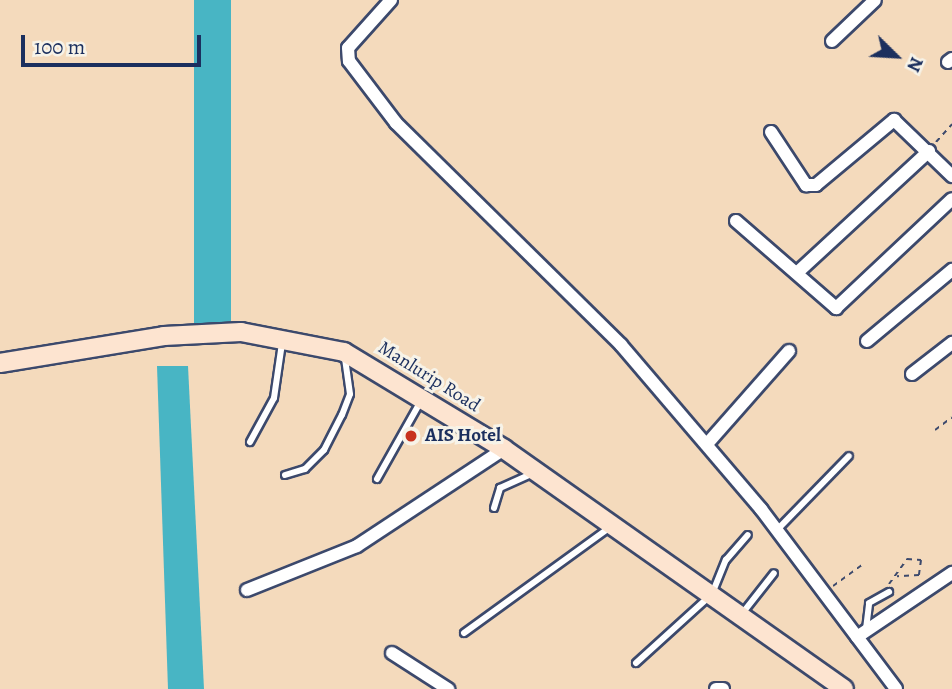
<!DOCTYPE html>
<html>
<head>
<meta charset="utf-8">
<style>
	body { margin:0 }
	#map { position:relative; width:952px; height:689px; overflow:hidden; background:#f4dabc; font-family:Alegreya,serif }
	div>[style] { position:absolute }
	.water>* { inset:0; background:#48b5c4; transform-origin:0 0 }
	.path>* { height:2px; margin-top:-1px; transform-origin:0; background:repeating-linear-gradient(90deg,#3c496c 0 5px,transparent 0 10px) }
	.roads { filter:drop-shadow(2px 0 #3c496c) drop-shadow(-2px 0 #3c496c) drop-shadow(0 2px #3c496c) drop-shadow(0 -2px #3c496c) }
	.lane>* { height:6px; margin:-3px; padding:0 3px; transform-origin:3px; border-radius:3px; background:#fff }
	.street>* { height:12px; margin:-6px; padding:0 6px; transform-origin:6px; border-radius:6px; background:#fff }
	.secondary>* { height:18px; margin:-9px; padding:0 9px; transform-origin:9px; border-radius:9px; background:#fde4d0 }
	.dots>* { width:19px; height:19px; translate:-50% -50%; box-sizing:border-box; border:4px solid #f7f3e8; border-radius:50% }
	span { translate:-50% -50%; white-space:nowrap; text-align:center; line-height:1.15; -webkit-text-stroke:6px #f7f3e8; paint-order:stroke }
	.street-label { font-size:19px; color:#1b2f5e }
	.poi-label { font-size:19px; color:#1b2f5e; font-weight:700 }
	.left { translate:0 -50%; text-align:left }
	.north { position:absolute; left:861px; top:21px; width:70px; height:70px; -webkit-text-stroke:5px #f7f3e8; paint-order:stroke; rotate:114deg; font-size:19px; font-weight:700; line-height:28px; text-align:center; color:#1b2f5e }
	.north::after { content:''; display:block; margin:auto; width:24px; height:32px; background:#1b2f5e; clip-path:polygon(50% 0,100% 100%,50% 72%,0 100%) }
	.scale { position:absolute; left:21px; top:35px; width:180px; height:32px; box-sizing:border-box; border:4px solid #1b2f5e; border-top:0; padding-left:9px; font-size:21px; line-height:24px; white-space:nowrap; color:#1b2f5e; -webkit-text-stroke:5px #f7f3e8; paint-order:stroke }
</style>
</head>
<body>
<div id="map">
	<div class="water">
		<i style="left:194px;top:0;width:37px;height:324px"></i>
		<i style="clip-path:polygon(157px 366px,188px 366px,204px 689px,168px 689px)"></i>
	</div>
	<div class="path">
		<i style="left:936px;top:142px;width:24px;rotate:-48deg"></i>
		<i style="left:935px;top:430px;width:21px;rotate:-37deg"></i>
		<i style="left:889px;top:584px;width:31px;rotate:-54deg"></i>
		<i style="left:907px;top:559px;width:14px;rotate:4deg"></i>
		<i style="left:921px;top:560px;width:15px;rotate:98deg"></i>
		<i style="left:919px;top:575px;width:22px;rotate:177deg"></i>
		<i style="left:833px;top:586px;width:37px;rotate:-36deg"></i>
	</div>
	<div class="roads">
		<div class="lane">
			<i style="left:250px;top:442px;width:50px;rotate:-61.4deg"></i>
			<i style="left:274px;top:398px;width:56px;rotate:-81.7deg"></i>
			<i style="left:285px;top:475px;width:21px;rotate:-17deg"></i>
			<i style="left:305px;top:469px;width:27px;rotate:-45deg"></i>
			<i style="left:324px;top:450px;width:39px;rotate:-63deg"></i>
			<i style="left:342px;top:415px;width:22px;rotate:-69deg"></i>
			<i style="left:350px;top:394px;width:36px;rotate:-98deg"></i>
			<i style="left:377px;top:479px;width:90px;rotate:-60.6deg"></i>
			<i style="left:494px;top:508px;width:21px;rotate:-73deg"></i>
			<i style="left:500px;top:488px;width:36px;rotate:-24deg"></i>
			<i style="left:777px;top:530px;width:103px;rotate:-45.8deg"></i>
			<i style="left:741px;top:615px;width:53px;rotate:-51.8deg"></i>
			<i style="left:866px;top:629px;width:26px;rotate:-83deg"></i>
			<i style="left:869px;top:603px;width:23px;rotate:-29deg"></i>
			<i style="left:464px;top:633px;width:183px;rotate:-35.9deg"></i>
			<i style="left:636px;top:663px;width:103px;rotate:-42.2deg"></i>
			<i style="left:712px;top:594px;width:37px;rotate:-68deg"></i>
			<i style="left:726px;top:560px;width:33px;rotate:-49deg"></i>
		</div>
		<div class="street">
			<i style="left:391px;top:0;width:64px;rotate:131.9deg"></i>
			<i style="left:348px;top:48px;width:13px;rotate:86deg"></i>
			<i style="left:349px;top:61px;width:78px;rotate:52.8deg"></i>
			<i style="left:396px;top:123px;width:316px;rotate:44.6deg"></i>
			<i style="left:621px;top:345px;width:216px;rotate:49.5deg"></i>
			<i style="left:761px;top:509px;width:225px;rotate:53.1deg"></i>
			<i style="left:832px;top:41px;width:59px;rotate:-43.6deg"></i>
			<i style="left:948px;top:62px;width:5px;rotate:-37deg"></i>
			<i style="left:771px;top:132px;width:64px;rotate:56.6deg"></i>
			<i style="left:806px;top:185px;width:10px"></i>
			<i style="left:816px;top:185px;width:102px;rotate:-39.8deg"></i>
			<i style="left:894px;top:120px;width:81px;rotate:44deg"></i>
			<i style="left:736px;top:221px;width:133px;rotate:41deg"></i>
			<i style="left:836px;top:308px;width:159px;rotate:-43.2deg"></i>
			<i style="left:799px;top:271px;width:177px;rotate:-42.7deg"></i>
			<i style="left:867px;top:341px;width:111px;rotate:-39.9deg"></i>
			<i style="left:912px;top:374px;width:51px;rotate:-37.8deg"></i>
			<i style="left:707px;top:444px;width:124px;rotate:-48.6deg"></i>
			<i style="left:247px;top:590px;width:118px;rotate:-21.8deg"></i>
			<i style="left:357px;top:546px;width:176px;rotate:-33.4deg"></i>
			<i style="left:857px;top:637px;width:115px;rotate:-34deg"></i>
			<i style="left:392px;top:653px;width:67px;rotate:32.7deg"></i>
			<i style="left:716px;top:689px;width:7px"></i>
		</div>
		<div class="secondary">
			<i style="left:0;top:363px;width:166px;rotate:-9.3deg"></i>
			<i style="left:164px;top:336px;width:77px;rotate:-3deg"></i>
			<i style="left:241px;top:332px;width:105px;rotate:11deg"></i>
			<i style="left:344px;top:352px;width:187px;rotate:31.2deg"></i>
			<i style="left:504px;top:449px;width:416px;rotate:35.2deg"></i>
		</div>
	</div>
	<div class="dots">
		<i style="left:411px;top:436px;background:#c8321e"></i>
	</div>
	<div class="street-label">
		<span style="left:429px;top:377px;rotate:32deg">Manlurip Road</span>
	</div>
	<div class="poi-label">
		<span class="left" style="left:425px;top:436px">AIS Hotel</span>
	</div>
	<div class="north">N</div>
	<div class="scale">100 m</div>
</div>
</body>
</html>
